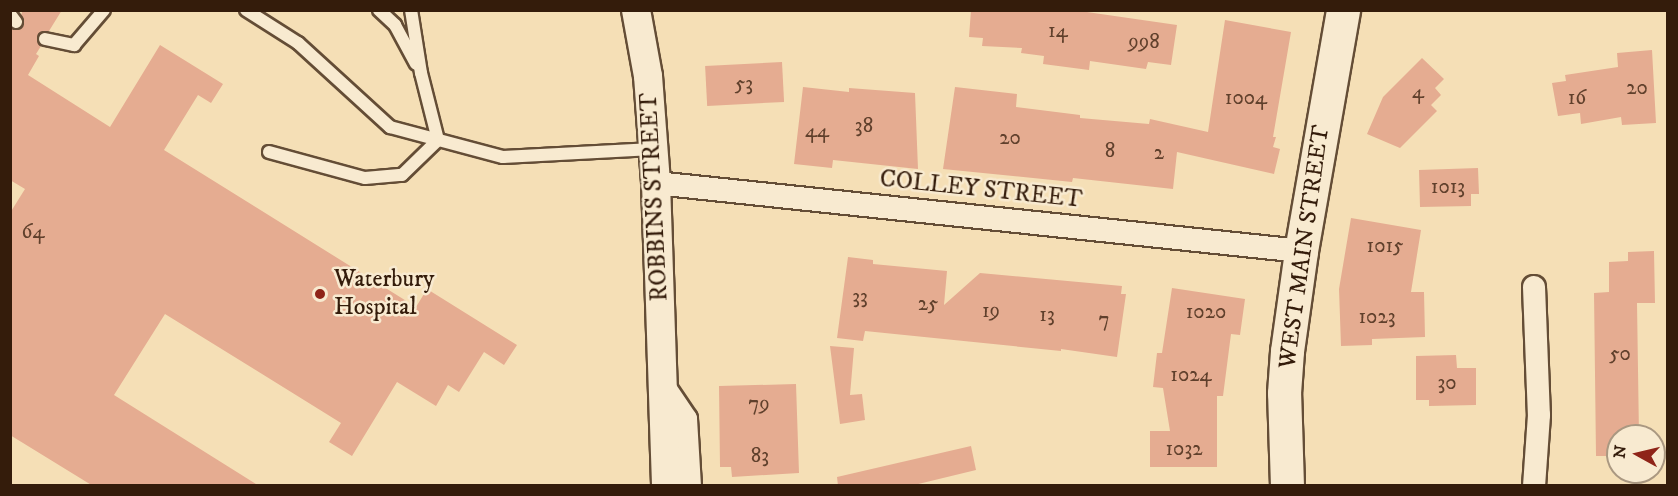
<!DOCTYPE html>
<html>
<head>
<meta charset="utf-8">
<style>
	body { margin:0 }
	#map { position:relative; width:1678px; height:496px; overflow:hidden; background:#f5dfb6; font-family:"IM FELL DW Pica",serif }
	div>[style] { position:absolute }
	.building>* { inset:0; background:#e5ac91; transform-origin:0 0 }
	.roads { filter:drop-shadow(2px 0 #644d36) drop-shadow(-2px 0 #644d36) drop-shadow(0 2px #644d36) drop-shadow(0 -2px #644d36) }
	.service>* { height:12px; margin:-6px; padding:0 6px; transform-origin:6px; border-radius:6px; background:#f8ead0 }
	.minor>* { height:22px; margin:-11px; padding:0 11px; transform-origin:11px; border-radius:11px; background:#f8ead0 }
	.tertiary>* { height:28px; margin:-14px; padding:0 14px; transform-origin:14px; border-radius:14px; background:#f8ead0 }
	.secondary>* { height:33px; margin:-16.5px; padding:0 16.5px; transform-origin:16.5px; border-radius:16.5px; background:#f8ead0 }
	.dots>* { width:16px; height:16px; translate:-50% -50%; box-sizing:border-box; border:3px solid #f8ead0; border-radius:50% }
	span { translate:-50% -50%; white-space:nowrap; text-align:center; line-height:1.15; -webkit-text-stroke:5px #f8ead0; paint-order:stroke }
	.number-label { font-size:21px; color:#60402c }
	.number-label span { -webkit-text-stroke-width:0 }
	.street-label { font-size:24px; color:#341c0b }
	.poi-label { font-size:24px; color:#341c0b }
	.left { translate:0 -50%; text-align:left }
	.frame { position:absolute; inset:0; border:12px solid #341c0b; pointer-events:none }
	.north { position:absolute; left:1606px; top:424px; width:60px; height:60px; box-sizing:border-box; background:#f8ead0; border:2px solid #aa9881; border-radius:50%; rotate:278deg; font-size:16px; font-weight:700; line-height:24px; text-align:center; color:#341c0b }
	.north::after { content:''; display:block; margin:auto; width:21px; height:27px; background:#8f2418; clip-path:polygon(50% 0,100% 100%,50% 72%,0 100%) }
</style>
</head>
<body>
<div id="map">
	<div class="building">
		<i style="clip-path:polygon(23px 10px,62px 10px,49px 31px,39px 34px,37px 41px,41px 46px,36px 54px,39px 56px,28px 75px,110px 127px,160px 45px,223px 84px,211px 103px,198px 95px,164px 150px,416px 307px,427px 289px,517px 345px,504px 365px,484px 352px,459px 392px,448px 385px,436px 406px,397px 382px,352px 456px,329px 442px,341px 423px,165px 314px,114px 395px,259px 486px,93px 486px,10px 435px,10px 213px,25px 189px,10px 180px,10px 33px,12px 29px,18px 30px,23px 26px,21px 15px)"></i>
		<i style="clip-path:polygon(971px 10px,1073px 10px,1177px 25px,1171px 65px,1148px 62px,1146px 69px,1090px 61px,1089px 70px,1043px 64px,1044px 56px,1021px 53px,1022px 48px,982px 46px,983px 38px,969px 37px)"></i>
		<i style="clip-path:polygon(1225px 20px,1291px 32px,1273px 137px,1276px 137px,1273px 147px,1280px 149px,1274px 174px,1177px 152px,1173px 189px,1073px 178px,1072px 182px,943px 169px,955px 87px,1017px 94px,1016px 107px,1080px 115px,1080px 118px,1149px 124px,1150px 119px,1208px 132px)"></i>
		<i style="clip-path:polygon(1652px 50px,1656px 123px,1622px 125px,1621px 117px,1581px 124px,1580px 113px,1558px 116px,1552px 83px,1566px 81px,1565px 75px,1618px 67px,1617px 53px)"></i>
		<i style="clip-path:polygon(1422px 58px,1444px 79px,1435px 88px,1441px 95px,1431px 105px,1437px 111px,1400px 148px,1367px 134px,1383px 97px)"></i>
		<i style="left:782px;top:62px;width:40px;height:77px;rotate:87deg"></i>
		<i style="clip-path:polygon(803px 87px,849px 92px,849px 88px,915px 93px,918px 169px,833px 160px,832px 168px,794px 164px)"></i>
		<i style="clip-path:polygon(1478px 168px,1479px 194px,1471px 194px,1471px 206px,1420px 207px,1419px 170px)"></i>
		<i style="clip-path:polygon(1351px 218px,1421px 230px,1411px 292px,1424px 292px,1425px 337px,1372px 339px,1372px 345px,1341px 346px,1339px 289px)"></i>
		<i style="clip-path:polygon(1654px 251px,1655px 303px,1637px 303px,1639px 436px,1618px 436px,1618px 456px,1596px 456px,1594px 293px,1609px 292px,1609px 262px,1628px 261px,1628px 252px)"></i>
		<i style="clip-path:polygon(848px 257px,873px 260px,873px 264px,947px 271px,944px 305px,980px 273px,1122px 286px,1121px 294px,1126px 294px,1117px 357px,1061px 349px,1061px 351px,865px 331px,863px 341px,837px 338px)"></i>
		<i style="clip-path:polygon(1172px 288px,1245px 299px,1240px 335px,1231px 334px,1223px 396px,1217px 396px,1217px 467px,1150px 467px,1150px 431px,1170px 431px,1163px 388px,1153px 387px,1157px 353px,1162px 353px)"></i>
		<i style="clip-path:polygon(830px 346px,854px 348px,850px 395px,862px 394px,865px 420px,840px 424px)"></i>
		<i style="clip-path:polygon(1456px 355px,1457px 368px,1476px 368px,1476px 405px,1429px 406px,1429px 400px,1416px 400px,1416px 356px)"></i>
		<i style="clip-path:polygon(796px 384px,799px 473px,732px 477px,731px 467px,720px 467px,719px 386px)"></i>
		<i style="clip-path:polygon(971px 446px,976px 470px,910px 486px,838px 486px,837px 477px)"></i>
	</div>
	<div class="roads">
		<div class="service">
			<i style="left:246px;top:10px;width:62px;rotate:32.4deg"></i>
			<i style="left:298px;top:43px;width:125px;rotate:42.4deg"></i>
			<i style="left:390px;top:127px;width:117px;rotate:14.9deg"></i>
			<i style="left:503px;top:157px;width:150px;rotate:-3.1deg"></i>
			<i style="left:379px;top:10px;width:22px;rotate:43deg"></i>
			<i style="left:395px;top:25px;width:44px;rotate:61.7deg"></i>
			<i style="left:10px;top:14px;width:10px;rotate:53deg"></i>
			<i style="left:45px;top:39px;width:30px;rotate:12deg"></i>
			<i style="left:74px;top:45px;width:46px;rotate:-49.4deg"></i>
			<i style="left:269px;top:152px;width:99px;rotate:15.2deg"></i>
			<i style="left:365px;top:178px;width:37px;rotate:-5deg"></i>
			<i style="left:402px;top:175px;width:50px;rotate:-44.2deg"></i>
			<i style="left:438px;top:140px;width:69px;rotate:-104.2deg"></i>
			<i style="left:421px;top:73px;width:64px;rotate:-99deg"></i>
		</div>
		<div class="minor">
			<i style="left:656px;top:183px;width:649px;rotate:6.02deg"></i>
			<i style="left:1534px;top:287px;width:128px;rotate:87.8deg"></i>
			<i style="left:1539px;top:415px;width:71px;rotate:94deg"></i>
			<i style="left:663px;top:385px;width:41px;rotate:55.9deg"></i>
			<i style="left:686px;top:419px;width:67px;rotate:86.6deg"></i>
		</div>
		<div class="tertiary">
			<i style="left:636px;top:10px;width:67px;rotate:79.7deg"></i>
			<i style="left:648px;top:76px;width:107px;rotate:85.7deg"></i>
			<i style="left:656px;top:183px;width:303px;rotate:88.1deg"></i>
		</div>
		<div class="secondary">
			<i style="left:1287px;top:486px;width:93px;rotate:-91.8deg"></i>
			<i style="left:1284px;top:393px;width:42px;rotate:-85.9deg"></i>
			<i style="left:1287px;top:351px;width:101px;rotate:-82deg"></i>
			<i style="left:1301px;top:251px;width:245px;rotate:-80.1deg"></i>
		</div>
	</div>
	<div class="dots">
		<i style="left:320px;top:294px;background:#8f2418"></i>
	</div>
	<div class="number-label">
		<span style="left:1058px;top:31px">14</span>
		<span style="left:1144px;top:42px">998</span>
		<span style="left:744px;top:84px">53</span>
		<span style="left:1637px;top:88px">20</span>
		<span style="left:1418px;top:92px">4</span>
		<span style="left:1246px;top:98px">1004</span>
		<span style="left:1577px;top:98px">16</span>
		<span style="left:864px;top:126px">38</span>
		<span style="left:817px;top:131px">44</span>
		<span style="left:1010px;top:138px">20</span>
		<span style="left:1110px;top:151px">8</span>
		<span style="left:1159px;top:153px">2</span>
		<span style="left:1448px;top:187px">1013</span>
		<span style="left:33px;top:232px">64</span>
		<span style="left:1385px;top:246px">1015</span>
		<span style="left:860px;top:297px">33</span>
		<span style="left:928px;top:304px">25</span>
		<span style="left:991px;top:311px">19</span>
		<span style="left:1206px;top:312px">1020</span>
		<span style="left:1047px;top:315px">13</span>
		<span style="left:1377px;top:317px">1023</span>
		<span style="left:1104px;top:320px">7</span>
		<span style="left:1620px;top:354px">50</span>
		<span style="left:1191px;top:375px">1024</span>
		<span style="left:1447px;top:383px">30</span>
		<span style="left:759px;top:404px">79</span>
		<span style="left:1184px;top:449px">1032</span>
		<span style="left:760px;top:456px">83</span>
	</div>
	<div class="street-label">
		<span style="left:981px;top:190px;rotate:6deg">COLLEY STREET</span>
		<span style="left:655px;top:197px;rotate:-93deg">ROBBINS STREET</span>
		<span style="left:1305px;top:247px;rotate:-82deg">WEST MAIN STREET</span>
	</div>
	<div class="poi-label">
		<span class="left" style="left:334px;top:294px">Waterbury<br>Hospital</span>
	</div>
	<div class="frame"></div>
	<div class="north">N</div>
</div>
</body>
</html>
